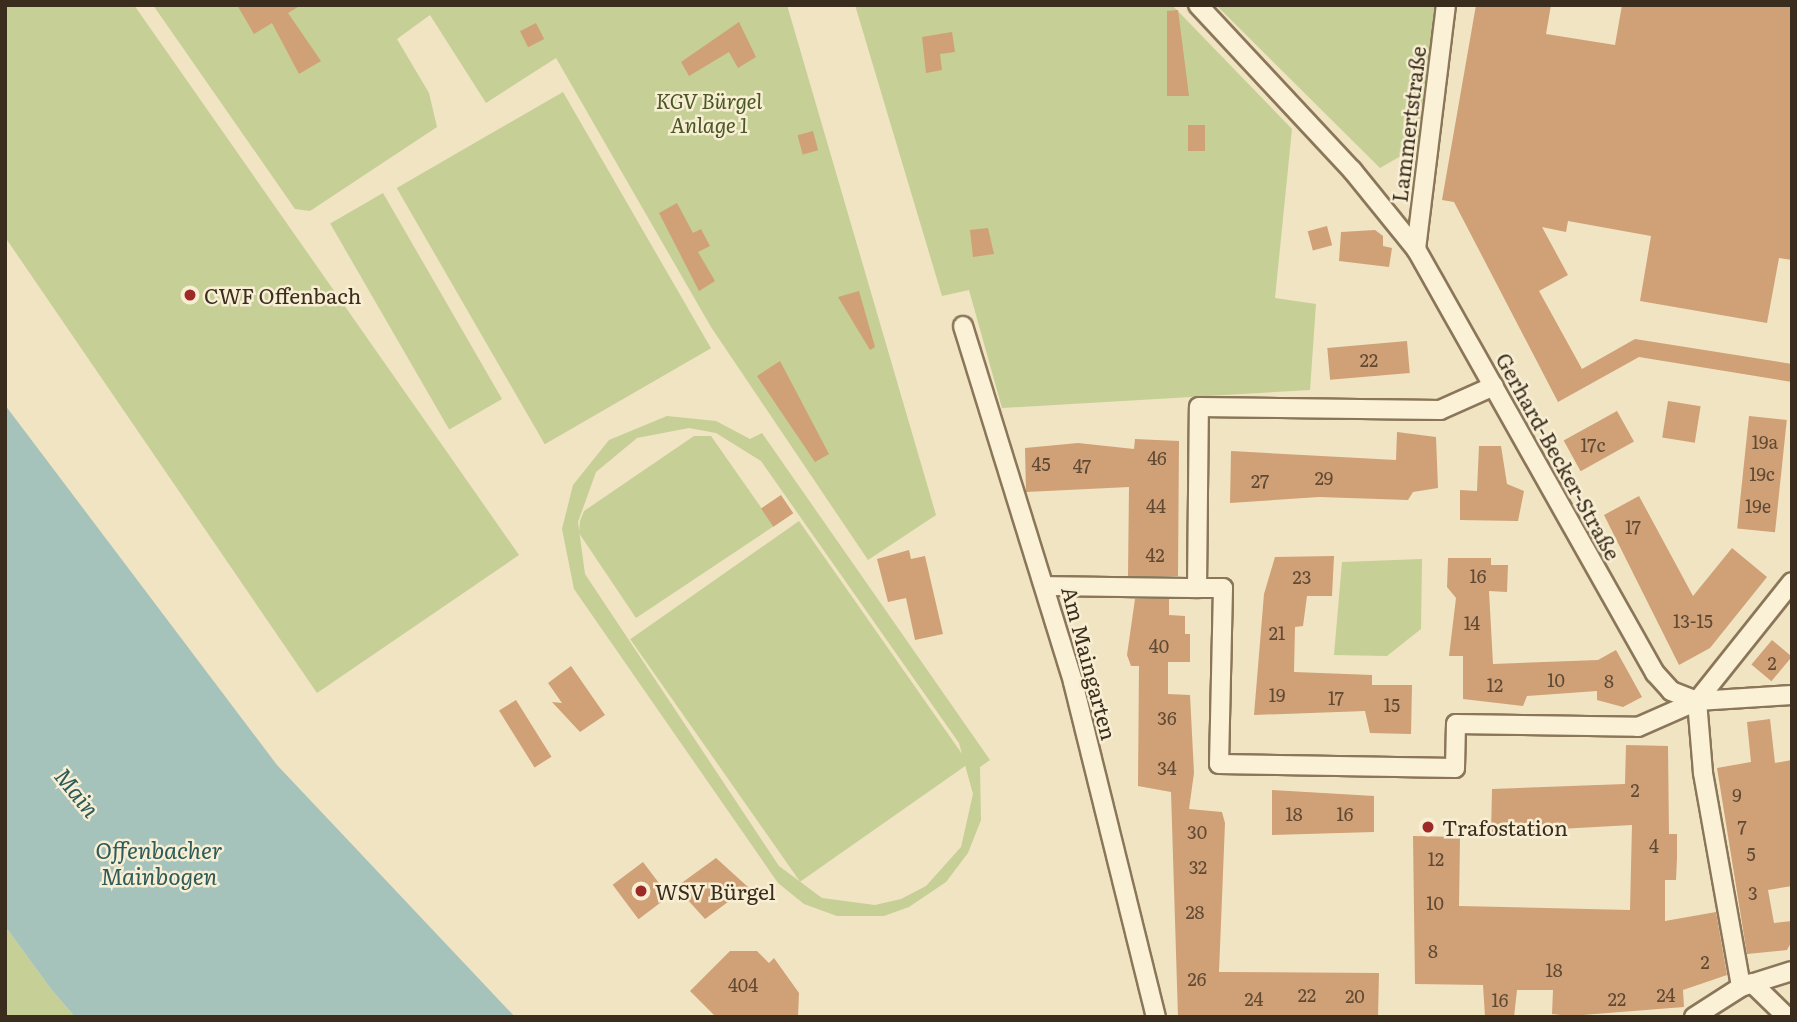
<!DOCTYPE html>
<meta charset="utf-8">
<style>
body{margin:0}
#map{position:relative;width:1797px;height:1022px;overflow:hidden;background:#f0e4c3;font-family:Literata,serif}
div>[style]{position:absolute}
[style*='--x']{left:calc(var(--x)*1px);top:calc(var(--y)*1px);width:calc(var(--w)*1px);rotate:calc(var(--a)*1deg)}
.green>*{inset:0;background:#c6cf96;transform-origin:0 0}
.water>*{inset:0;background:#a5c3bb}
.building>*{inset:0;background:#d0a077;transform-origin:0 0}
.roads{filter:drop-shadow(2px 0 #8b7659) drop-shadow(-2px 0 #8b7659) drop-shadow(0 2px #8b7659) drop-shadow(0 -2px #8b7659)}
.minor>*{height:18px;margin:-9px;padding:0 9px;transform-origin:9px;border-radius:9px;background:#faf1d7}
.dots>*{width:19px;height:19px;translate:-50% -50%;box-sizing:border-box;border:4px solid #f7eed3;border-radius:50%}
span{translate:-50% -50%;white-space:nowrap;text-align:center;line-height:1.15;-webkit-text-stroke:5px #f7eed3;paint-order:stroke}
.number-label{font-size:18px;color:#604a34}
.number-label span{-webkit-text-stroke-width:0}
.park-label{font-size:21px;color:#495823;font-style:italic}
.street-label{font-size:21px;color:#3b2d1e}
.poi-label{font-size:21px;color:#3b2d1e}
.left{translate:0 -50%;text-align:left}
.water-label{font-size:23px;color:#2c5b5a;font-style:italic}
.frame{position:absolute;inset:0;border:7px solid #3b2d1e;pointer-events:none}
</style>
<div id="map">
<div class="green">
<div style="clip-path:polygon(5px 5px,134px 5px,519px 555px,317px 693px,5px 237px)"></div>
<div style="clip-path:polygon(153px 5px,787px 5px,936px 515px,868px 560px,711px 327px,556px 58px,486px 103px,430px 15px,397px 39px,429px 93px,437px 127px,310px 211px,295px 209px)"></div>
<div style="clip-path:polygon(855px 5px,1172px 5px,1292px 129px,1275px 298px,1316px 304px,1310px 390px,1002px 408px,969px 290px,942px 296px)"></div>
<div style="clip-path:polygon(1216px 5px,1437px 5px,1418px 146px,1380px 168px)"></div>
<div style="left:563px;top:92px;width:296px;height:192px;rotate:60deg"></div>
<div style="left:383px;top:193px;width:238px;height:61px;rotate:60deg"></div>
<div style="clip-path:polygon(evenodd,667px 416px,716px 421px,750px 439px,762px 433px,990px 760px,980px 767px,981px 820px,968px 853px,946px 882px,909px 907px,884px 916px,837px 916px,804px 904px,778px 883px,574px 589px,562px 529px,573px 485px,609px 440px,667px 416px,689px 428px,716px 433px,761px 461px,959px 743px,973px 794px,961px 847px,926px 886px,901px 899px,875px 905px,822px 898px,779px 866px,585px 574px,578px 522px,596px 472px,637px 438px,689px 428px)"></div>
<div style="clip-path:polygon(694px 436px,711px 436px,774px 526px,636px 618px,579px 533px,580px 521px,584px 511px)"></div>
<div style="left:799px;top:521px;width:296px;height:206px;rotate:55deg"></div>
<div style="clip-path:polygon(1422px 559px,1421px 629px,1387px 656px,1334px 655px,1342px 562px)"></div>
<div style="clip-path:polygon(5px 926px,51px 989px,75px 1017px,5px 1016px)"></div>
</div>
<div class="water">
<div style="clip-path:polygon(5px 405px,277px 765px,515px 1017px,75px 1017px,51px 989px,5px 926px)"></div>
</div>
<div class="building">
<div style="clip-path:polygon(237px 5px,301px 5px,288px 13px,321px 61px,299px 74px,272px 23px,254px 34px)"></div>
<div style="clip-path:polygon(1476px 5px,1551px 5px,1546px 34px,1615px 45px,1622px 5px,1792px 5px,1792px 260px,1779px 258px,1767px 323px,1640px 301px,1651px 236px,1568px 221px,1566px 232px,1542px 227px,1568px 275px,1539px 291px,1582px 369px,1635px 339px,1792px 364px,1792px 382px,1639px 357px,1558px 402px,1454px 202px,1442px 200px)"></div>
<div style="clip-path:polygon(1178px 10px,1189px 96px,1167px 96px,1167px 11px)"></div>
<div style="clip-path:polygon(739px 22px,756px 57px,738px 68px,729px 52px,689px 76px,681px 62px)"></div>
<div style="left:536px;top:23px;width:18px;height:18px;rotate:63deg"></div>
<div style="clip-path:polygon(952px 32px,955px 52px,940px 54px,942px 70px,926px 73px,922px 37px)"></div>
<div style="left:1188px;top:125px;width:17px;height:26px"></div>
<div style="left:813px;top:131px;width:20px;height:16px;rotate:75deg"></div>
<div style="clip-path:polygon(677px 203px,693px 233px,701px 229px,710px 246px,698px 252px,715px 281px,699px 291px,659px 213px)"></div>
<div style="left:1327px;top:226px;width:20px;height:20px;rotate:75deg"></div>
<div style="clip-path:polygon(988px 228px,994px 254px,973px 257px,970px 230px)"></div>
<div style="clip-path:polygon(1375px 230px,1383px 236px,1383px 246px,1392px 248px,1389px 267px,1339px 261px,1341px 232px)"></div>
<div style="clip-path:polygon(859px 291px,875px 347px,870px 350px,838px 297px)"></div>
<div style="left:1407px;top:341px;width:32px;height:80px;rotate:85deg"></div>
<div style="clip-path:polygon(780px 361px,829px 454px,815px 462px,757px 376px)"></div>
<div style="left:1668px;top:401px;width:33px;height:37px;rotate:9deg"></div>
<div style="left:1617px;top:411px;width:35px;height:61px;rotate:61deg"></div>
<div style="left:1749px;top:416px;width:38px;height:113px;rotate:6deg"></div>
<div style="clip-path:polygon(1397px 432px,1436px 437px,1438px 488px,1413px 492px,1408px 500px,1319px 497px,1230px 503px,1231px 451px,1396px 460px)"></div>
<div style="clip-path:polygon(1135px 439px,1179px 441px,1178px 576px,1128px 576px,1129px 487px,1026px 492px,1025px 448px,1078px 443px,1134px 449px)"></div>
<div style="clip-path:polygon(1479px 446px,1501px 446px,1507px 484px,1524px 491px,1518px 521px,1460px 520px,1460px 490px,1477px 491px)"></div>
<div style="left:781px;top:495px;width:22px;height:24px;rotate:56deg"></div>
<div style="clip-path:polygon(1639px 496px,1693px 596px,1732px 548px,1767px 577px,1710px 648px,1679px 665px,1604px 515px)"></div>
<div style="clip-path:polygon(909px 550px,911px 559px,925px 556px,943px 634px,915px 640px,906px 598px,888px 602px,877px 559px)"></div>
<div style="clip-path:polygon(1334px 556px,1332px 596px,1307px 596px,1303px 626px,1295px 627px,1294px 672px,1372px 675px,1372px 685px,1412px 685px,1411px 734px,1370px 733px,1365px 711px,1254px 715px,1264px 594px,1275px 557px)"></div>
<div style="clip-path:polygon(1448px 558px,1491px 558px,1491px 565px,1508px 565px,1507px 592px,1489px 591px,1493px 664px,1598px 660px,1616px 650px,1642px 697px,1623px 707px,1597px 700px,1597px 691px,1527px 696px,1523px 706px,1463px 699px,1463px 656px,1449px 656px,1456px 598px,1447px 587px)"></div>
<div style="clip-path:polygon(1135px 599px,1169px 599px,1169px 615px,1185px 616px,1185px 634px,1190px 634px,1190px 662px,1168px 662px,1168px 694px,1190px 695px,1194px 773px,1189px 809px,1222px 812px,1225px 823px,1219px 972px,1379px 973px,1378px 1017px,1178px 1017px,1171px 792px,1138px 786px,1139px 666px,1131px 666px,1127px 655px)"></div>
<div style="left:1772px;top:640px;width:26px;height:32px;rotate:40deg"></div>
<div style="clip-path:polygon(571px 666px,605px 715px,580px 732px,552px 702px,562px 703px,548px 683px)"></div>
<div style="left:516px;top:700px;width:67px;height:20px;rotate:58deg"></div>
<div style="clip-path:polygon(1770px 719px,1775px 763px,1792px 760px,1792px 886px,1768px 890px,1774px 923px,1792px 921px,1792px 941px,1787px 950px,1747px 954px,1717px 768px,1751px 762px,1747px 722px)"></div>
<div style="clip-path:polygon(1626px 745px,1668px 746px,1669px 834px,1677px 834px,1677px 858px,1676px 880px,1665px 880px,1665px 921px,1716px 912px,1727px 975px,1683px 990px,1684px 1007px,1570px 1016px,1552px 1014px,1553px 990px,1517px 990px,1514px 1017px,1485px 1017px,1483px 985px,1415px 984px,1413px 836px,1460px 837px,1459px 906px,1630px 910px,1632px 825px,1541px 830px,1540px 838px,1491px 836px,1492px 789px,1625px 784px)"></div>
<div style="clip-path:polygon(1272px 790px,1374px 796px,1374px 832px,1272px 835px)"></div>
<div style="clip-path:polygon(716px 858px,748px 887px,705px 919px,676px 887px)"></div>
<div style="left:643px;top:862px;width:43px;height:38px;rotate:53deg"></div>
<div style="clip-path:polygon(730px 951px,757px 951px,769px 963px,774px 958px,799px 993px,798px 1017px,716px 1017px,690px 991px)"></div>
</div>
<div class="roads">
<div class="minor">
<div style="--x:1198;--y:5;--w:226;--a:47"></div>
<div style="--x:1352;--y:170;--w:102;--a:51"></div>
<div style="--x:1416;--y:249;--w:487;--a:60.6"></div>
<div style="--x:1655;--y:673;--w:24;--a:48"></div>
<div style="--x:1671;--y:691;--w:28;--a:21"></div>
<div style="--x:1697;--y:701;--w:72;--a:85.2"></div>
<div style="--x:1703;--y:773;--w:217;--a:79.9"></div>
<div style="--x:1416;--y:249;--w:246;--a:-83"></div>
<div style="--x:963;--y:326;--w:373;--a:72.8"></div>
<div style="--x:1073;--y:682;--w:345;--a:76.1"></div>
<div style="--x:1045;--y:586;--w:152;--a:0.8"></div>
<div style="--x:1197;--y:588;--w:181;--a:-89.4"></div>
<div style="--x:1199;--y:407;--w:241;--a:0.7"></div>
<div style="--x:1440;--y:410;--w:59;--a:-24"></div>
<div style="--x:1197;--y:588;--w:26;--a:0"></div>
<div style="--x:1223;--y:588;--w:176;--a:91.3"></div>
<div style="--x:1219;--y:764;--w:236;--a:1"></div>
<div style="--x:1455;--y:768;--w:44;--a:-88.7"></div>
<div style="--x:1456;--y:724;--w:182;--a:0.9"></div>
<div style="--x:1638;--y:727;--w:64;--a:-23.8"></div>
<div style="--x:1697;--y:701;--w:152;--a:-51.4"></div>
<div style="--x:1697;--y:701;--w:95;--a:-3.6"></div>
<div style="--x:1752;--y:983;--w:49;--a:44.2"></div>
<div style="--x:1694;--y:1017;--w:56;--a:-32.6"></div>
<div style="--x:1741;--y:987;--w:53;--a:-17.4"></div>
</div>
</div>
<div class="dots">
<div style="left:190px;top:295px;background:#9d2a26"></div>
<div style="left:1428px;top:827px;background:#9d2a26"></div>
<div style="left:641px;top:891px;background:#9d2a26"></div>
</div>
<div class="number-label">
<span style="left:1369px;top:360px">22</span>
<span style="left:1765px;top:442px">19a</span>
<span style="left:1593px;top:445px">17c</span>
<span style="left:1157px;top:458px">46</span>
<span style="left:1041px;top:464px">45</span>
<span style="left:1082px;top:466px">47</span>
<span style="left:1762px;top:474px">19c</span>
<span style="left:1324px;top:478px">29</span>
<span style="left:1260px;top:481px">27</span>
<span style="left:1156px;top:506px">44</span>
<span style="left:1758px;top:506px">19e</span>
<span style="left:1633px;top:527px">17</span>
<span style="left:1155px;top:555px">42</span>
<span style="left:1478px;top:576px">16</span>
<span style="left:1302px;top:577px">23</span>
<span style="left:1693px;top:621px">13-15</span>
<span style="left:1472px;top:623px">14</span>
<span style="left:1277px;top:633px">21</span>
<span style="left:1159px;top:646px">40</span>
<span style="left:1772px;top:663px">2</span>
<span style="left:1556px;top:680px">10</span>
<span style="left:1609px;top:681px">8</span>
<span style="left:1495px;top:685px">12</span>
<span style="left:1277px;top:695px">19</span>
<span style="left:1336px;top:698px">17</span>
<span style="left:1392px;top:705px">15</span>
<span style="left:1167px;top:718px">36</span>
<span style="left:1167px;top:768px">34</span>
<span style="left:1635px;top:790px">2</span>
<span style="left:1737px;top:795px">9</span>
<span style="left:1294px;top:814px">18</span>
<span style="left:1345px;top:814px">16</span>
<span style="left:1742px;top:827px">7</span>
<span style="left:1197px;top:832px">30</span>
<span style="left:1654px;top:846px">4</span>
<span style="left:1751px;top:854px">5</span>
<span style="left:1436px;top:859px">12</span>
<span style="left:1198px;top:867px">32</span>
<span style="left:1753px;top:893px">3</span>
<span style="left:1435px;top:903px">10</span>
<span style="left:1195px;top:912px">28</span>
<span style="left:1433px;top:951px">8</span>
<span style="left:1705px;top:962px">2</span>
<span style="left:1554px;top:970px">18</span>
<span style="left:1197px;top:979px">26</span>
<span style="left:743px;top:985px">404</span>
<span style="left:1307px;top:995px">22</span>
<span style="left:1666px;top:995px">24</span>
<span style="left:1355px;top:996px">20</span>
<span style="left:1254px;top:999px">24</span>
<span style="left:1617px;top:999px">22</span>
<span style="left:1500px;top:1000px">16</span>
</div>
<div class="park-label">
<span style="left:709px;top:112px">KGV Bürgel<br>Anlage 1</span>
</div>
<div class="street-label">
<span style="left:1408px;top:124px;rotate:-83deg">Lammertstraße</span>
<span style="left:1559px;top:456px;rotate:61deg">Gerhard-Becker-Straße</span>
<span style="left:1090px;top:663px;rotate:75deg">Am Maingarten</span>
</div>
<div class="poi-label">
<span class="left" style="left:204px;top:295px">CWF Offenbach</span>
<span class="left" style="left:1442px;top:827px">Trafostation</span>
<span class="left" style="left:655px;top:891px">WSV Bürgel</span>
</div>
<div class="water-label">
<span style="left:78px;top:792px;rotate:51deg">Main</span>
<span style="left:159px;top:862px">Offenbacher<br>Mainbogen</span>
</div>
<div class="frame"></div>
</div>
